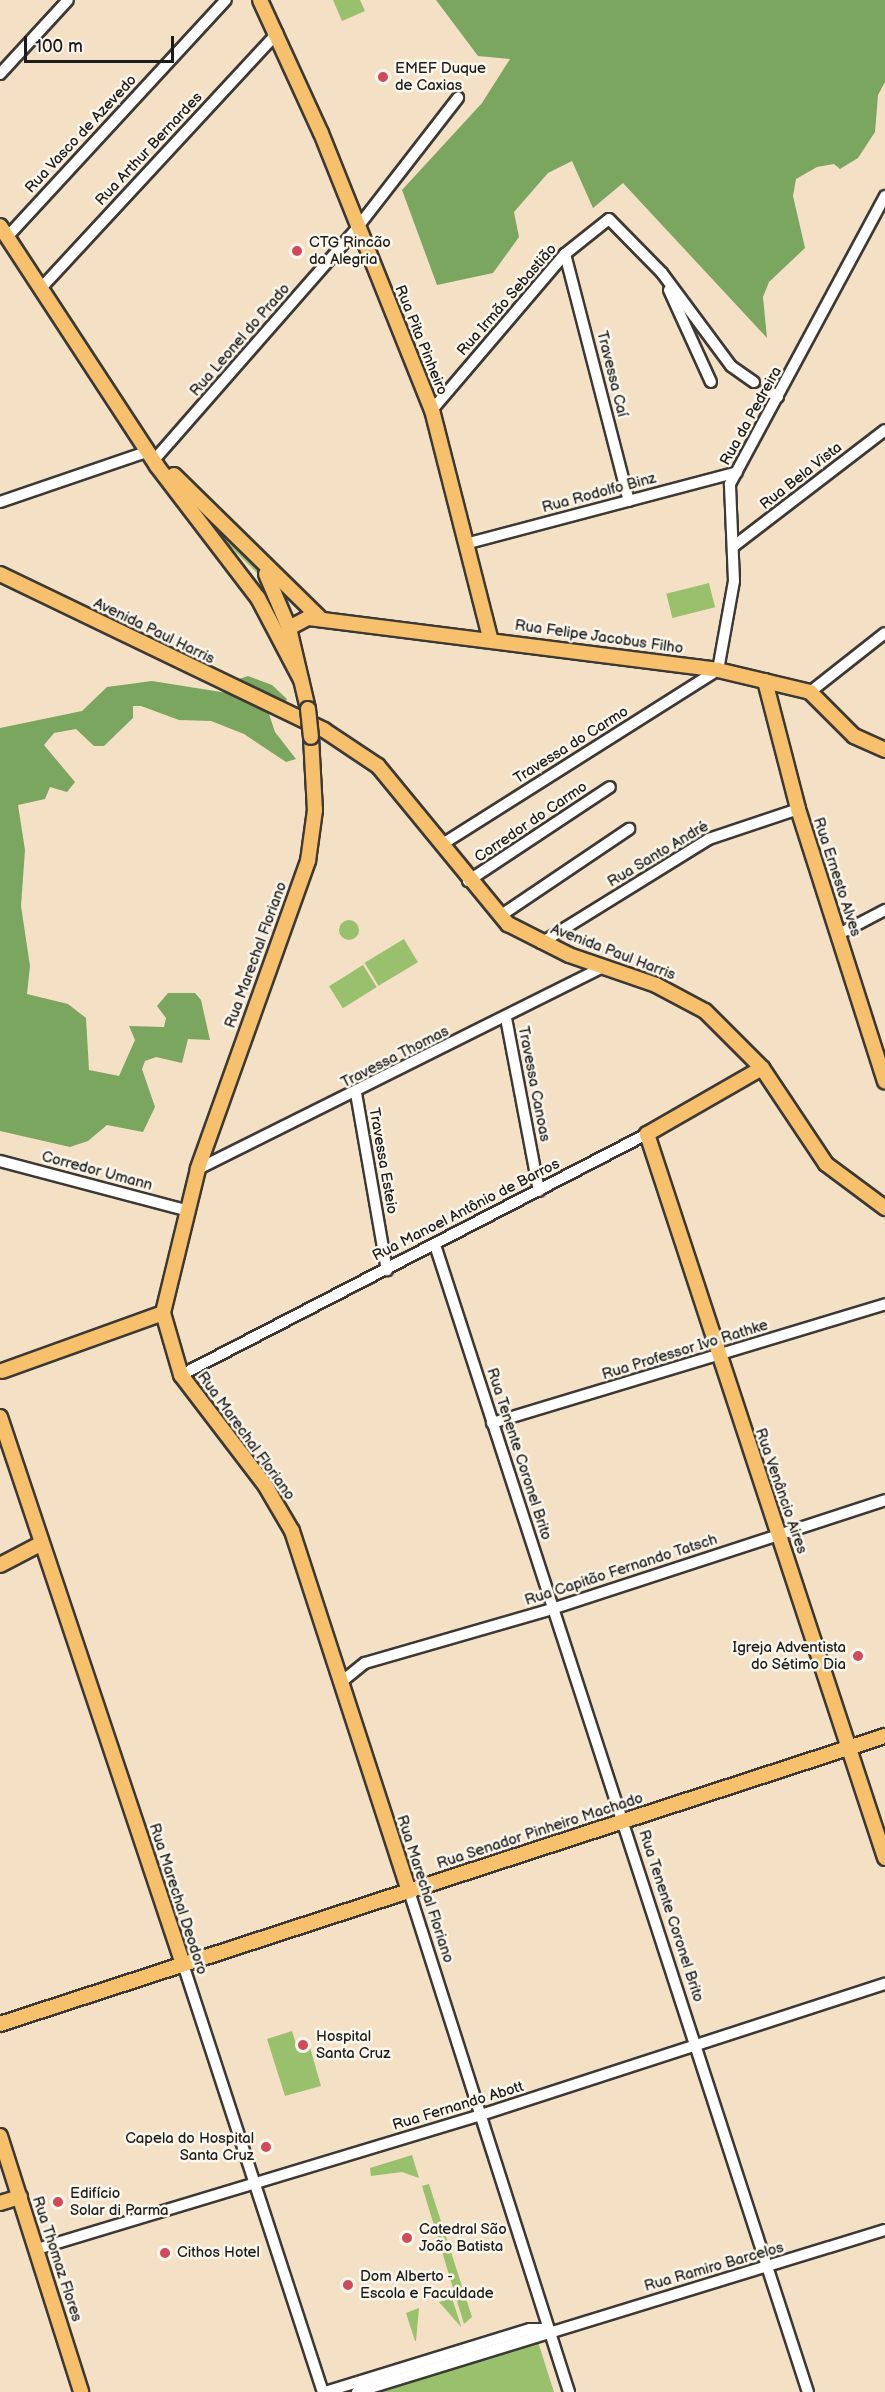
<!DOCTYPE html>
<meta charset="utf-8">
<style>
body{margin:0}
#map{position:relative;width:885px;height:2392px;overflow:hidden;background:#f4e0c5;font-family:"Balsamiq Sans",sans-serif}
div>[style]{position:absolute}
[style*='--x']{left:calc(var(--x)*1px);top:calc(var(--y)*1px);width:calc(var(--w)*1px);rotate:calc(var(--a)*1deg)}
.green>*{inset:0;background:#99c06c;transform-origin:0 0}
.round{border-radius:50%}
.forest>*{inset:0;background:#7aa660}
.roads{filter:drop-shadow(2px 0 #3c3935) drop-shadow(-2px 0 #3c3935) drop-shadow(0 2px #3c3935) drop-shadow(0 -2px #3c3935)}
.minor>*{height:10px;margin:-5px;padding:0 5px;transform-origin:5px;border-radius:5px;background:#fff}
.major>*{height:14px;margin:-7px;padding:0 7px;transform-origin:7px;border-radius:7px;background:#f7c06c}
.bridges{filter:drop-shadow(2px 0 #3c3935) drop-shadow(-2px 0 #3c3935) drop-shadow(0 2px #3c3935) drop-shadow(0 -2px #3c3935)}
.major-bridge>*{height:14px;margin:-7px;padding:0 7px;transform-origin:7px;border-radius:7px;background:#f7c06c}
.dots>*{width:16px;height:16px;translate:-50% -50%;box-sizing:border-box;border:3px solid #fbf7ec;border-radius:50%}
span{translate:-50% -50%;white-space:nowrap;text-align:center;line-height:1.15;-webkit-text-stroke:5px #fbf7ec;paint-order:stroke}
.poi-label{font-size:15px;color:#1c1c1c}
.left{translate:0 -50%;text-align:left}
.right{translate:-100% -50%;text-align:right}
.street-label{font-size:15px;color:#1c1c1c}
.scale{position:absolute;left:24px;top:36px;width:150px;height:27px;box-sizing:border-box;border:3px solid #1c1c1c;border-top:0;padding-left:8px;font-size:18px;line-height:21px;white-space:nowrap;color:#1c1c1c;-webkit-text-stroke:4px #fbf7ec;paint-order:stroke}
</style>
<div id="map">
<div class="green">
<div style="clip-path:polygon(333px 0,360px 0,365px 11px,342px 21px)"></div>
<div style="clip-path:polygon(221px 527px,254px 563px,267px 583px,217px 533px)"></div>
<div style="left:709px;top:583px;width:25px;height:44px;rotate:76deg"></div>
<div class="round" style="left:339px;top:920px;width:20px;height:20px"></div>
<div style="left:404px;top:939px;width:27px;height:46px;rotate:59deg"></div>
<div style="left:363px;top:965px;width:26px;height:40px;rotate:58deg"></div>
<div style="clip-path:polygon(292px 2031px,297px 2047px,309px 2044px,321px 2086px,285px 2096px,267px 2039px)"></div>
<div style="clip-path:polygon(412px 2155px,419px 2178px,402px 2172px,371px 2176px,370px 2168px)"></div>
<div style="clip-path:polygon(429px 2184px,472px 2317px,464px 2324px,422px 2186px)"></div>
<div style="clip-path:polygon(452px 2298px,461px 2326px,461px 2327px,439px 2302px)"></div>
<div style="clip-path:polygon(419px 2308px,416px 2341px,415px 2341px,406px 2313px)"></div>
<div style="clip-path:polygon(538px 2342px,554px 2392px,380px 2392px)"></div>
</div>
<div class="forest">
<div style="clip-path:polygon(436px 0,885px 0,885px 82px,878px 95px,875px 132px,858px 158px,840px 169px,834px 164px,817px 167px,796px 179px,793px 196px,805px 248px,769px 282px,763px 297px,767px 338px,623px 183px,593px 208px,572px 161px,548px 173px,514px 212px,519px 237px,493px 273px,437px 285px,402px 190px,482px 103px,510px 59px,478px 56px)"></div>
<div style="clip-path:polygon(248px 676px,272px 685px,287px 699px,283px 707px,267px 708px,275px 732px,296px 759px,286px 762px,244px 734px,211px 721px,179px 720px,141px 706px,133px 706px,133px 718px,104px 746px,94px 746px,76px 729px,54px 733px,44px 745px,75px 782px,67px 792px,50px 787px,45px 799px,18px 805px,25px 850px,21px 906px,30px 966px,27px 994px,68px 1004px,86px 1018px,89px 1070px,119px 1076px,135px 1040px,129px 1026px,164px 1027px,166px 1018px,157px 1006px,168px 993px,195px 993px,201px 1000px,210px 1040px,188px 1039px,182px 1063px,156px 1057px,145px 1061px,142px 1069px,155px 1107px,143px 1132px,107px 1125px,88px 1141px,70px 1147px,0 1131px,0 728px,82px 711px,107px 687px,152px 681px,240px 695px,239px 679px)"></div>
</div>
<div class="roads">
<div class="minor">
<div style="--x:0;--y:74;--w:100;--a:-47.4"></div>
<div style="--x:8;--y:236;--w:321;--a:-47.3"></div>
<div style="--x:565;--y:254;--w:255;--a:75.5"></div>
<div style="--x:43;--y:286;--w:345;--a:-47.2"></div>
<div style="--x:669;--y:290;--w:101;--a:65.5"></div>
<div style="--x:767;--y:390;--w:13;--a:32"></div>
<div style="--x:432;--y:410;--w:205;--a:-49.6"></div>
<div style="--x:565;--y:254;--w:56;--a:-38.5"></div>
<div style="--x:609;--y:219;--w:76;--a:45.5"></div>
<div style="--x:662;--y:273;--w:116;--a:53.4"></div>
<div style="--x:731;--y:366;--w:28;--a:35"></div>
<div style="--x:155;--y:459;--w:307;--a:-48.8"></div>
<div style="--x:357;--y:228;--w:165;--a:-52.2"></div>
<div style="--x:0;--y:502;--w:157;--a:-18.9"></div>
<div style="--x:469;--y:543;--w:277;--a:-14.8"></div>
<div style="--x:734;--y:546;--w:190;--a:-37.5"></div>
<div style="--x:810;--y:692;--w:95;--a:-38.2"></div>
<div style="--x:441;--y:845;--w:328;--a:-32.3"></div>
<div style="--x:718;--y:670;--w:90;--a:-79.8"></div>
<div style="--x:734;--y:581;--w:97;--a:-92.4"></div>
<div style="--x:730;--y:484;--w:327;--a:-61.7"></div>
<div style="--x:468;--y:881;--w:170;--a:-33.5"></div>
<div style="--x:500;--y:916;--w:156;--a:-34"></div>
<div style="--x:839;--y:934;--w:52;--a:-27.6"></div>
<div style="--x:541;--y:943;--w:198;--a:-31.8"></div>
<div style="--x:709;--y:839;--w:94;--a:-18.6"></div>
<div style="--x:506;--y:1018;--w:176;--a:79.2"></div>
<div style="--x:356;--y:1093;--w:180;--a:80.1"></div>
<div style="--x:0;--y:1161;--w:192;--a:14.8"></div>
<div style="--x:198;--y:1169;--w:453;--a:-26.5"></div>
<div style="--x:435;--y:1245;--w:1206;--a:71.99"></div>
<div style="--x:181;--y:1375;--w:525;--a:-27.35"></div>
<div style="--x:492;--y:1423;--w:411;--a:-16.8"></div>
<div style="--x:340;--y:1683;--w:32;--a:-39"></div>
<div style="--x:365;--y:1663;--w:198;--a:-16.1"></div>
<div style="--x:555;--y:1608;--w:347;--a:-18.1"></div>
<div style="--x:409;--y:1891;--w:526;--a:72.29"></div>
<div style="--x:183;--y:1964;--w:450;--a:71.9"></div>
<div style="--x:37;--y:2249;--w:464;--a:-16.8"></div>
<div style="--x:481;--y:2115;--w:425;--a:-18"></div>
<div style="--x:325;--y:2392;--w:214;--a:-17.1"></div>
<div style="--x:530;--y:2329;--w:16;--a:0"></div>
<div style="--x:357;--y:2392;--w:552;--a:-17.06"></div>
</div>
<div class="major">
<div style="--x:260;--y:0;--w:146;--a:65.4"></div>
<div style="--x:321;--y:133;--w:298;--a:68.2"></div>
<div style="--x:432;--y:410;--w:234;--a:75.7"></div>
<div style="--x:0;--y:226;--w:287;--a:56.8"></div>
<div style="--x:157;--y:466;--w:166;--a:52.6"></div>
<div style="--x:258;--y:598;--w:93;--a:62.3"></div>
<div style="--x:174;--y:475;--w:206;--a:44.4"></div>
<div style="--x:0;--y:574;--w:360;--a:25.7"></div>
<div style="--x:324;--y:730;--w:65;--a:33.7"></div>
<div style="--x:378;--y:766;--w:205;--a:50.6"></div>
<div style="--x:508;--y:924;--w:68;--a:26.9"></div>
<div style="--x:569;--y:955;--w:92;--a:19"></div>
<div style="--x:656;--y:985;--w:55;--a:28"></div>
<div style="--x:705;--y:1011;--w:81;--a:45"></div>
<div style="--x:762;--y:1068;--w:115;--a:56.3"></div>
<div style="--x:826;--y:1164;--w:74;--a:36.7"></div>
<div style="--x:266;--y:574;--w:59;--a:66.9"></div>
<div style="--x:289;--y:628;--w:83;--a:76.8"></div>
<div style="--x:289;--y:628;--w:21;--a:-28"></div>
<div style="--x:308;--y:618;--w:413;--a:7.2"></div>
<div style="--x:718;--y:670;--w:95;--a:13.4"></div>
<div style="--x:810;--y:692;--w:62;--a:45"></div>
<div style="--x:854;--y:736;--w:34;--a:24"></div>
<div style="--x:765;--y:681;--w:132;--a:75.5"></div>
<div style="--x:798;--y:809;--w:286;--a:72.3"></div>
<div style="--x:311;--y:737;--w:73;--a:86.9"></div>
<div style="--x:315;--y:810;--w:51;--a:97.8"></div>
<div style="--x:308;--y:861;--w:327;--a:109.7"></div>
<div style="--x:198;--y:1169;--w:148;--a:103.7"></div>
<div style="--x:163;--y:1313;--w:65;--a:73.8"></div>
<div style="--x:181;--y:1375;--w:138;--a:52.6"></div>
<div style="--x:265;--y:1485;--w:53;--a:59.6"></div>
<div style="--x:292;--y:1531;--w:379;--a:72"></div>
<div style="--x:762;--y:1068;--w:133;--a:150.1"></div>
<div style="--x:647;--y:1134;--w:762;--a:71.8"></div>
<div style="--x:2;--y:1371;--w:171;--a:-19.8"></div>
<div style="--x:0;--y:1417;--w:577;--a:71.5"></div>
<div style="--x:0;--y:1565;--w:47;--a:-27.6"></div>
<div style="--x:0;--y:2024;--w:931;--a:-18.03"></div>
<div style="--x:0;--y:2136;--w:269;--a:72.4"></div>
<div style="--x:0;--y:2203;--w:21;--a:-17"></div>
</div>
</div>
<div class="bridges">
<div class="major-bridge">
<div style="--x:308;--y:709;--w:28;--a:84"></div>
</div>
</div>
<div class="dots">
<div style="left:383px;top:77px;background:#d1495b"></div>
<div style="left:297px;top:251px;background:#d1495b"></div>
<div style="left:858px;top:1656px;background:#d1495b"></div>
<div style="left:303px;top:2045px;background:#d1495b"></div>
<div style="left:266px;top:2147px;background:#d1495b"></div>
<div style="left:58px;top:2202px;background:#d1495b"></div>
<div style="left:407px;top:2238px;background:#d1495b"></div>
<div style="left:165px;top:2253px;background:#d1495b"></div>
<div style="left:348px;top:2285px;background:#d1495b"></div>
</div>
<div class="poi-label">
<span class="left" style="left:395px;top:77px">EMEF Duque<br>de Caxias</span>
<span class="left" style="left:309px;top:251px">CTG Rincão<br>da Alegria</span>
<span class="right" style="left:846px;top:1656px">Igreja Adventista<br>do Sétimo Dia</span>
<span class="left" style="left:316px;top:2045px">Hospital<br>Santa Cruz</span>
<span class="right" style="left:254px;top:2147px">Capela do Hospital<br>Santa Cruz</span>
<span class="left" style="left:70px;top:2202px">Edifício<br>Solar di Parma</span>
<span class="left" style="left:419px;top:2238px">Catedral São<br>João Batista</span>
<span class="left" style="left:177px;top:2253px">Cithos Hotel</span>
<span class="left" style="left:360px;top:2285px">Dom Alberto -<br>Escola e Faculdade</span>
</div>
<div class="street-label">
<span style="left:81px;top:134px;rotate:-47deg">Rua Vasco de Azevedo</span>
<span style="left:149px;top:149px;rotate:-47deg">Rua Arthur Bernardes</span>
<span style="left:507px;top:300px;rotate:-49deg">Rua Irmão Sebastião</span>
<span style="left:240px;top:340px;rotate:-49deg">Rua Leonel do Prado</span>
<span style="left:421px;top:340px;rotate:68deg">Rua Pita Pinheiro</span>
<span style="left:612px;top:374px;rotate:76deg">Travessa Caí</span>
<span style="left:751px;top:416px;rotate:-61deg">Rua da Pedreira</span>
<span style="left:801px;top:476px;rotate:-38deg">Rua Bela Vista</span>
<span style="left:599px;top:493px;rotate:-15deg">Rua Rodolfo Binz</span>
<span style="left:154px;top:631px;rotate:26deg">Avenida Paul Harris</span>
<span style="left:599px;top:637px;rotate:8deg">Rua Felipe Jacobus Filho</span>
<span style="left:571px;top:745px;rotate:-32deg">Travessa do Carmo</span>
<span style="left:531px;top:822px;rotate:-34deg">Corredor do Carmo</span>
<span style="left:658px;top:854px;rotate:-31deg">Rua Santo André</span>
<span style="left:837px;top:877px;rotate:72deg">Rua Ernesto Alves</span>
<span style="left:613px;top:952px;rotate:21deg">Avenida Paul Harris</span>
<span style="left:256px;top:955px;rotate:-70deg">Rua Marechal Floriano</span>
<span style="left:395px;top:1057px;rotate:-27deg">Travessa Thomas</span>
<span style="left:534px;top:1084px;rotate:79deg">Travessa Canoas</span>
<span style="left:383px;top:1161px;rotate:80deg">Travessa Esteio</span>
<span style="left:97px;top:1171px;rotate:15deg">Corredor Umann</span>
<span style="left:466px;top:1210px;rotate:-27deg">Rua Manoel Antônio de Barros</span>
<span style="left:685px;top:1350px;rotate:-17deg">Rua Professor Ivo Rathke</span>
<span style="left:246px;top:1436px;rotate:54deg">Rua Marechal Floriano</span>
<span style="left:519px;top:1454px;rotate:72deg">Rua Tenente Coronel Brito</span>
<span style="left:781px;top:1491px;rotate:71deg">Rua Venâncio Aires</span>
<span style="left:621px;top:1570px;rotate:-18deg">Rua Capitão Fernando Tatsch</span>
<span style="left:540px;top:1831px;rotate:-18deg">Rua Senador Pinheiro Machado</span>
<span style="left:425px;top:1889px;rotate:72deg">Rua Marechal Floriano</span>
<span style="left:178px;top:1899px;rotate:72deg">Rua Marechal Deodoro</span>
<span style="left:671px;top:1916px;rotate:72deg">Rua Tenente Coronel Brito</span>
<span style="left:458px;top:2106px;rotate:-17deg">Rua Fernando Abott</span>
<span style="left:57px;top:2259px;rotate:72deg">Rua Thomaz Flores</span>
<span style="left:714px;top:2267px;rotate:-16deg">Rua Ramiro Barcelos</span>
</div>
<div class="scale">100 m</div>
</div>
